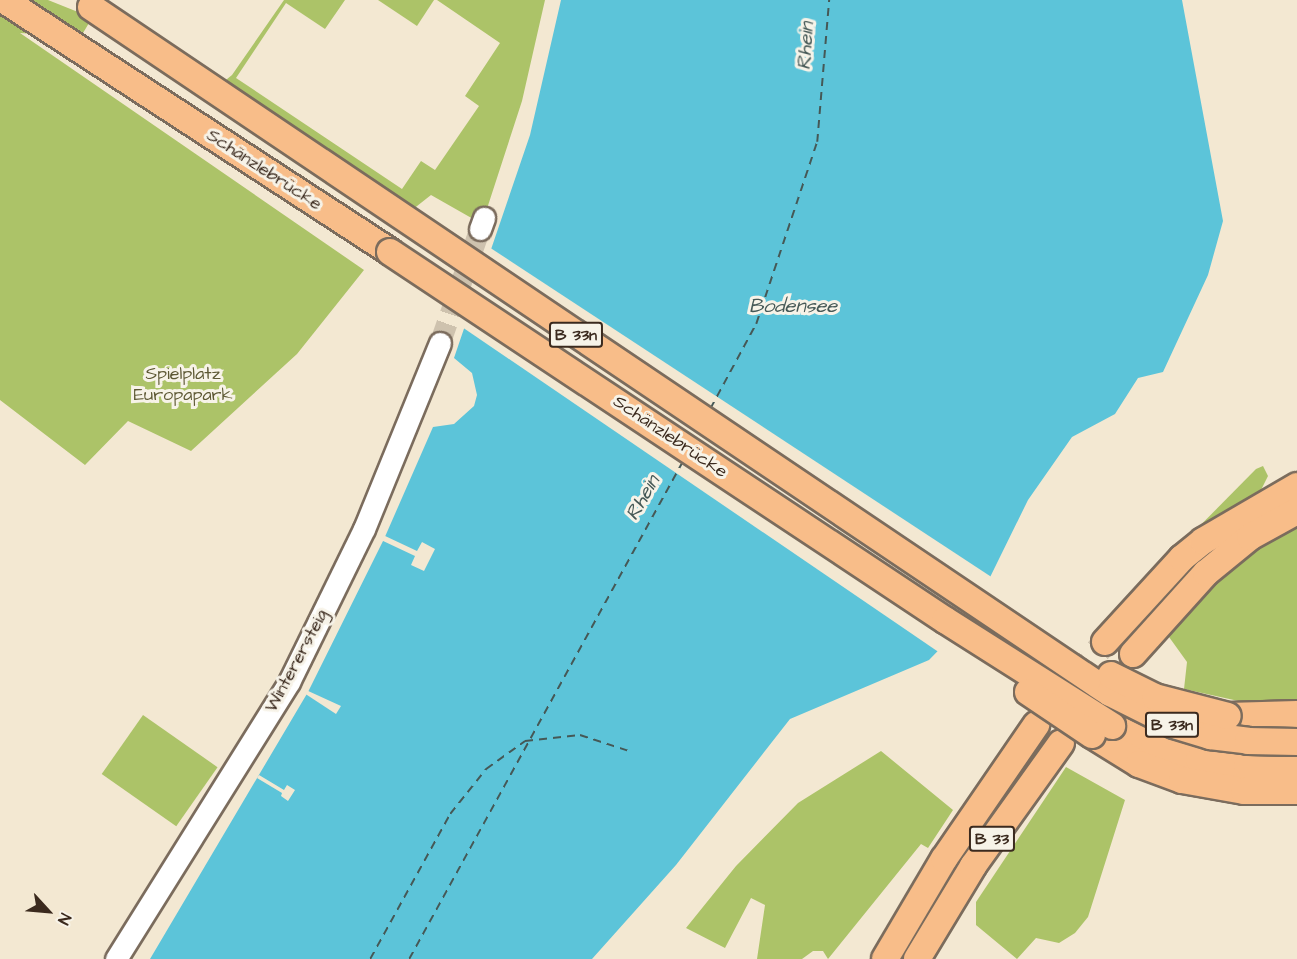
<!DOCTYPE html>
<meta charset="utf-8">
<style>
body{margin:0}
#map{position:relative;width:1297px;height:959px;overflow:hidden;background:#f3e8d2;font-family:"Architects Daughter",sans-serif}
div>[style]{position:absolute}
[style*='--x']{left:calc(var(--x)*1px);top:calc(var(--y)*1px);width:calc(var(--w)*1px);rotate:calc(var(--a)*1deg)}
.green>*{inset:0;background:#acc368;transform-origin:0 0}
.water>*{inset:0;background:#5cc4d9}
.pier>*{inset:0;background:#f3e8d2}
.ferry>*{height:1.5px;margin-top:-0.75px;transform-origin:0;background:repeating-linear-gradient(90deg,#455856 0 8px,transparent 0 14px)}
.minor-tunnel>*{height:21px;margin-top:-10.5px;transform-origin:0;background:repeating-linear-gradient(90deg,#cec2ae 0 21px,transparent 0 31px)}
.major-tunnel>*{height:26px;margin-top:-13px;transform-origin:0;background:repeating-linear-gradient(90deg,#cec2ae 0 26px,transparent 0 39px)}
.roads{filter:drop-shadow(2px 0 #7b6c5d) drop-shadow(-2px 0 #7b6c5d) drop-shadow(0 2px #7b6c5d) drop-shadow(0 -2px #7b6c5d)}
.minor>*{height:21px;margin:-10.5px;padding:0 10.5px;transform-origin:10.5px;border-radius:10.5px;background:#fff}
.major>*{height:26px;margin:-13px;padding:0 13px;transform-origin:13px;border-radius:13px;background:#f8bd89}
.bridges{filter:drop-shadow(2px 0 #7b6c5d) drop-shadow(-2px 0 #7b6c5d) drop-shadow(0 2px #7b6c5d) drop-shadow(0 -2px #7b6c5d)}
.major-bridge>*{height:26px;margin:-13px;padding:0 13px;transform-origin:13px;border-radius:13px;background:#f8bd89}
span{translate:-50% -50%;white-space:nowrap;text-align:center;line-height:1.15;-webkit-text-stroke:6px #f7f3e8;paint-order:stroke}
.shield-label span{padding:2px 4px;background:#f7f3e8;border:2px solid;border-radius:4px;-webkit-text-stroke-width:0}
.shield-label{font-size:16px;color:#3b2a1e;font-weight:700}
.street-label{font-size:18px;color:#3b2a1e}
.park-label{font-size:18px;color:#5d5834}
.water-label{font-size:20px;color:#455856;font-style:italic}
.north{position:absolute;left:18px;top:881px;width:60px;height:60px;-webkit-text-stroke:4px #f7f3e8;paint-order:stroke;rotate:116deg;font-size:16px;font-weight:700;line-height:24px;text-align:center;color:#3b2a1e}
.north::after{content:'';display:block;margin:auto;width:21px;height:27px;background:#3b2a1e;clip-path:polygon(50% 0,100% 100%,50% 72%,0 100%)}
</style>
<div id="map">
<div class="green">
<div style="clip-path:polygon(23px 0,48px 0,78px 12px,89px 23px,83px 33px,77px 29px,74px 33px)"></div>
<div style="clip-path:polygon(284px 0,345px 0,325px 29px,286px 3px,236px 78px,402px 189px,421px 161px,435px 170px,479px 106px,465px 96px,500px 43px,437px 0,545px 0,522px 101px,482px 224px,431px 195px,412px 210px,221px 84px,232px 75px)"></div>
<div style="clip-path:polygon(378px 0,434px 0,417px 26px)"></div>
<div style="clip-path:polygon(0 7px,35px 34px,20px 33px,364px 270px,297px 354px,191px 451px,128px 421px,85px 465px,0 400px)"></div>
<div style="clip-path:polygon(1263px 466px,1268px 476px,1258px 496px,1173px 553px,1256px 469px)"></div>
<div style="clip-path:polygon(1297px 520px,1297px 703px,1243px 702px,1184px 689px,1187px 662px,1164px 630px,1219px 572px)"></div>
<div style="left:143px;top:715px;width:91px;height:72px;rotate:35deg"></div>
<div style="clip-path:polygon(881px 751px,953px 810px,928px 848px,921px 844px,828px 959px,823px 951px,813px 951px,802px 959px,757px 959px,765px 905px,751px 898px,725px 948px,686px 928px,736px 866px,798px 803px)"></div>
<div style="clip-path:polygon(1066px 767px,1125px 800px,1088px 917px,1075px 933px,1059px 943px,1036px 938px,1017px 959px,976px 925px,976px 902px)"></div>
</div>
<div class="water">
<div style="clip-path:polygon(561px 0,1182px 0,1223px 221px,1208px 275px,1163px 372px,1138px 378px,1115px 414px,1072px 437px,1028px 500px,970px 618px,929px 660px,790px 719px,676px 865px,592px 959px,150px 959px,308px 692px,384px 539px,433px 427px,454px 424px,474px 406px,477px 395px,472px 373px,454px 358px,530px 135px)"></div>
</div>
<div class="pier">
<div style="clip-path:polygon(489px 247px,993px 578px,972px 619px,940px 653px,462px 327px)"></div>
<div style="clip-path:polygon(383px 535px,417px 551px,422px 542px,435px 549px,424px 571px,411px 565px,415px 556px,381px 540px)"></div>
<div style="clip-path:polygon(306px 690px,341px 706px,336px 714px,304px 693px)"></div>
<div style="clip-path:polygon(259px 775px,284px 790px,287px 785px,295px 790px,288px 801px,281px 796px,282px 793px,257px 778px)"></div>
</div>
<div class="ferry">
<div style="--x:710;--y:409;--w:97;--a:-61.6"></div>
<div style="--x:756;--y:324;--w:192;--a:-71.5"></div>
<div style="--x:817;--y:142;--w:143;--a:-85.2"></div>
<div style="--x:370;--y:959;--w:166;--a:-61.1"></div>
<div style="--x:450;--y:814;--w:58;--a:-51.3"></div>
<div style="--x:486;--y:769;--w:48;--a:-35.7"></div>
<div style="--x:525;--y:741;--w:55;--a:-6.2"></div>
<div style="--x:580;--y:735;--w:52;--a:18.1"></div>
<div style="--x:409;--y:959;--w:568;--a:-61.18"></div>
</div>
<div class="minor-tunnel">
<div style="--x:440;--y:343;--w:121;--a:-70.7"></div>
</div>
<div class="major-tunnel">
<div style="--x:1048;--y:711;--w:89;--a:-50.4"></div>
</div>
<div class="roads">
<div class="minor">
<div style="--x:480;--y:229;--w:12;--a:-70"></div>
<div style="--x:116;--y:959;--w:327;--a:-58"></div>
<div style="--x:289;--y:682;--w:170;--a:-63.9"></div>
<div style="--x:364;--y:529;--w:201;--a:-67.8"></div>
</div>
<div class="major">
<div style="--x:4;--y:0;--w:461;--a:33.1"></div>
<div style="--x:1105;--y:642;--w:114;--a:-47.5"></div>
<div style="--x:1182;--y:558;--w:27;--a:-39"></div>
<div style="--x:1203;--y:541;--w:109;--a:-30.3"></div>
<div style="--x:1133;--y:654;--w:109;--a:-48"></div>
<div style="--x:1206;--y:573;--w:57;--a:-39.3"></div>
<div style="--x:1250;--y:537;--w:54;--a:-29"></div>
<div style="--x:1228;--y:716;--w:69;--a:-1.7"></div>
<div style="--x:1112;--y:726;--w:47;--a:25.5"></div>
<div style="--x:1154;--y:746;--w:47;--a:17.3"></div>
<div style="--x:1199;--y:760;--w:49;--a:8.3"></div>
<div style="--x:1247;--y:767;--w:50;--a:-1.1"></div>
<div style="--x:1092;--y:735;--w:55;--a:31.7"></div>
<div style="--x:1139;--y:764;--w:46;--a:20.4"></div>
<div style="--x:1182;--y:780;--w:63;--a:10.1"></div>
<div style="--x:1244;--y:791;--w:53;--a:0"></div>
<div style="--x:885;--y:959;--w:116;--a:-59.5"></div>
<div style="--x:944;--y:859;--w:163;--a:-55.5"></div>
<div style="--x:917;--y:959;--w:109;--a:-58.9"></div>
<div style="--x:973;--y:866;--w:151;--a:-54.4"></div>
</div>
</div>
<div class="bridges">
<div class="major-bridge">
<div style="--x:91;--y:7;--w:1228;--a:33.95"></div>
<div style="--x:1110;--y:693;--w:72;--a:26.6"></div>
<div style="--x:1174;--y:725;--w:38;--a:17"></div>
<div style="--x:1210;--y:736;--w:38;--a:7"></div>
<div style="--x:1248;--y:741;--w:49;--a:1.2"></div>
<div style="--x:390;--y:252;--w:666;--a:33.55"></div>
<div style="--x:945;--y:620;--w:198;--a:32.4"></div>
<div style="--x:1111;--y:675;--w:49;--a:26.6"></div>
<div style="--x:1155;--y:697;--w:75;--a:14.6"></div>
<div style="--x:1028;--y:692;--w:77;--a:33.9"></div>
</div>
</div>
<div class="shield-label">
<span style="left:576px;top:335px">B 33n</span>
<span style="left:1172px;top:725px">B 33n</span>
<span style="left:992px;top:839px">B 33</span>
</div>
<div class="street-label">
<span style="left:264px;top:170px;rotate:33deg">Schänzlebrücke</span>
<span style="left:670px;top:437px;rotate:34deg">Schänzlebrücke</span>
<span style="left:297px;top:661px;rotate:-62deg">Winterersteig</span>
</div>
<div class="park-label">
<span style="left:183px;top:385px">Spielplatz<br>Europapark</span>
</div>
<div class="water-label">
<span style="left:806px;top:46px;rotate:-86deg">Rhein</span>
<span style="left:793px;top:306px">Bodensee</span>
<span style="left:643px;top:498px;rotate:-60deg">Rhein</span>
</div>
<div class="north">N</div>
</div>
